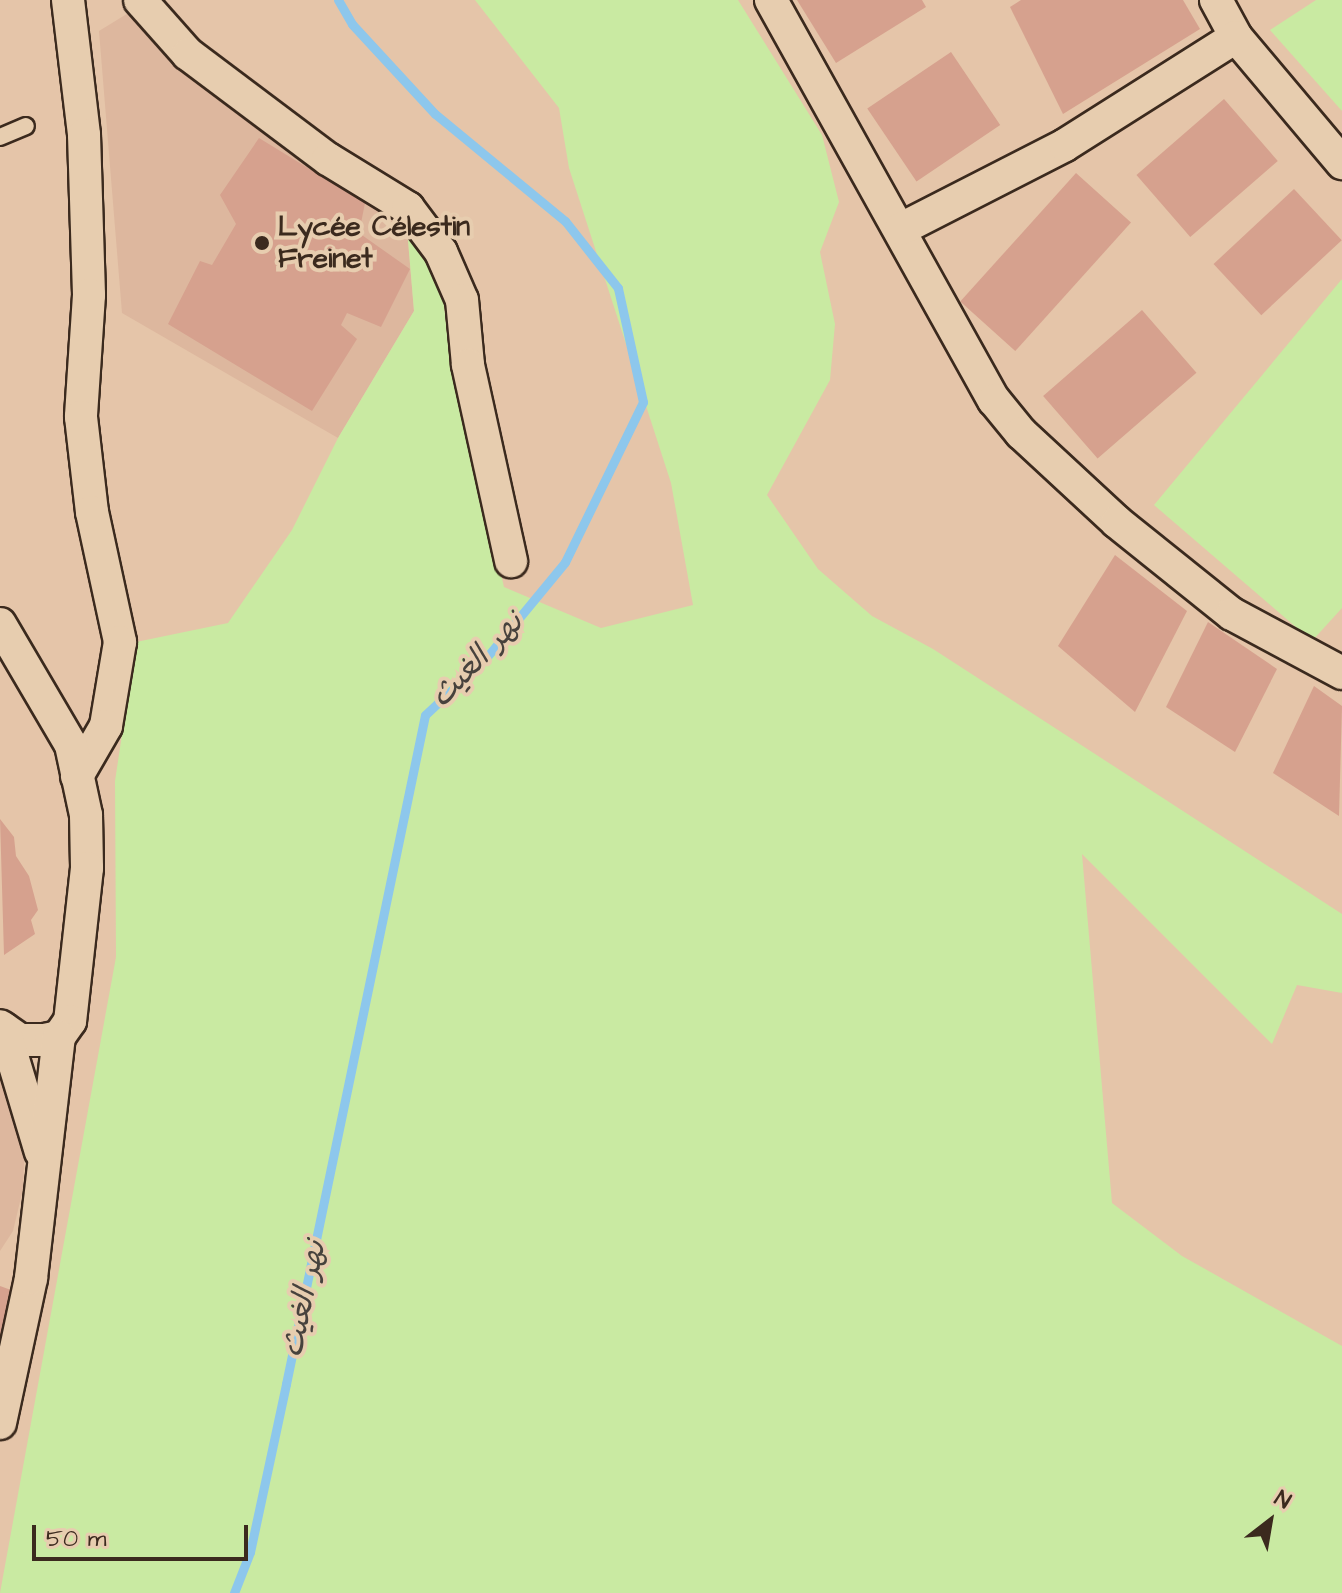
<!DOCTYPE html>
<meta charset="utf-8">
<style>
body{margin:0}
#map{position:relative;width:1342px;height:1593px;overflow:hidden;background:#e5c5a9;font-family:"Architects Daughter","Playpen Sans Arabic",sans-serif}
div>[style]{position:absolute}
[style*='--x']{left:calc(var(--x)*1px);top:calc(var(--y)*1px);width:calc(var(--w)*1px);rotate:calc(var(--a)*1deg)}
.built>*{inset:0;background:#ddb79e}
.green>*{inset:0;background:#c9eaa2}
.stream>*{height:9px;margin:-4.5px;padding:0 4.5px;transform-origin:4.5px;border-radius:4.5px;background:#8dc7ec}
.building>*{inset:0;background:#d6a18e;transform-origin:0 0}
.roads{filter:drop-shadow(2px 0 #3b2a1e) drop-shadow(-2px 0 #3b2a1e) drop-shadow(0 2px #3b2a1e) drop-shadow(0 -2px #3b2a1e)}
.service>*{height:16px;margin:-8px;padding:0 8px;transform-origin:8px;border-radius:8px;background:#e7cdaf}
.minor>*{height:32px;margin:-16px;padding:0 16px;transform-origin:16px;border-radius:16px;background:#e7cdaf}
.dots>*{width:22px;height:22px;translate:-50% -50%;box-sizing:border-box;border:4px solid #e7cdaf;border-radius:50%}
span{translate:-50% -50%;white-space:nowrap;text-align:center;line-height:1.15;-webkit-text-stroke:8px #e7cdaf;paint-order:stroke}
.poi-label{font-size:28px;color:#3b2a1e;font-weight:700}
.left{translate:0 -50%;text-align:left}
.water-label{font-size:30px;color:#47423d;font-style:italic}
.north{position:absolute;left:1230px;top:1481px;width:80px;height:80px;-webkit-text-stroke:6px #e7cdaf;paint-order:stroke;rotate:31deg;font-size:22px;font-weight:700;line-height:32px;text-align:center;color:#3b2a1e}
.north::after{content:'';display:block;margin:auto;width:28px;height:36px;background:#3b2a1e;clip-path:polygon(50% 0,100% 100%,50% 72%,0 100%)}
.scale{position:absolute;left:32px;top:1525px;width:216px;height:36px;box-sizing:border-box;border:4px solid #3b2a1e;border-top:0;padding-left:10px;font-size:24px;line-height:28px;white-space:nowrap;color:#3b2a1e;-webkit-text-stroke:6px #e7cdaf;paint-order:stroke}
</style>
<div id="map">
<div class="built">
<div style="clip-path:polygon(130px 12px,406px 217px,414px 311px,338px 438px,122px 313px,99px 31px)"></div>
<div style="clip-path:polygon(0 1067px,25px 1138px,23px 1189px,13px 1231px,0 1251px)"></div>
</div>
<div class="green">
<div style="clip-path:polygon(475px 0,738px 0,822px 135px,839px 202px,820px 252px,835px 324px,830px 380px,767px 495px,818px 569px,872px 616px,933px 649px,1342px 914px,1342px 993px,1297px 985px,1272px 1044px,1082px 854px,1112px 1203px,1182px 1256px,1342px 1346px,1342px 1593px,0 1593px,116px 957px,115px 781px,136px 642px,228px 623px,292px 530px,338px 438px,414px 311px,406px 217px,442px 287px,449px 351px,504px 587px,601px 628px,693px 605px,671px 483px,569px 168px,559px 108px)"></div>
<div style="clip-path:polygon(1316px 0,1342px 0,1342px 111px,1270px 30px)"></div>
<div style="clip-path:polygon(1342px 279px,1342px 608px,1312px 641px,1154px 505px)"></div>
</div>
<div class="stream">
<div style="--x:234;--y:1593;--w:44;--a:-68.7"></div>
<div style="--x:250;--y:1552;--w:172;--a:-77.9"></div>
<div style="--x:286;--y:1384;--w:683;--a:-78.26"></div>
<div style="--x:425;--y:715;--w:83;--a:-43.1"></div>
<div style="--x:486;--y:658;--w:124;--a:-50.5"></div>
<div style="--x:565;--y:562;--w:178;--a:-64"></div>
<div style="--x:643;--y:402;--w:117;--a:-102.4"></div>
<div style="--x:618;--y:288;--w:85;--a:-128.3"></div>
<div style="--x:565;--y:221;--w:168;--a:-140.5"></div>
<div style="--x:435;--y:114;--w:122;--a:-132.7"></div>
<div style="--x:352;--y:24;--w:28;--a:-120"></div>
</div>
<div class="building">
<div style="clip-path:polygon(797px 0,922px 0,926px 7px,836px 63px)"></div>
<div style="clip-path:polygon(1021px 0,1183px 0,1200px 29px,1063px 114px,1010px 7px)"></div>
<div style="left:951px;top:52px;width:88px;height:101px;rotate:56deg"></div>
<div style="left:1224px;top:99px;width:82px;height:116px;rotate:49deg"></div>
<div style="clip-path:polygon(259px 138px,365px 203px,359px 233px,410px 269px,381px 327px,347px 313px,341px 325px,357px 339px,312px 411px,168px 324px,200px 261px,212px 265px,236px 224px,220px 195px)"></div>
<div style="left:1076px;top:173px;width:74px;height:173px;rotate:42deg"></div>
<div style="left:1294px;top:189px;width:70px;height:110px;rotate:47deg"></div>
<div style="left:1142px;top:310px;width:83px;height:131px;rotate:49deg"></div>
<div style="clip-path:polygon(1115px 555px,1187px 611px,1135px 712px,1058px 646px)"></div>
<div style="clip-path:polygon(1208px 622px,1277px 669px,1235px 752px,1166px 707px)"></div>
<div style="clip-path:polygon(1314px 686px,1342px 706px,1339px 816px,1273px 773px)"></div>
<div style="clip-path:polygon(0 819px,14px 837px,16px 856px,29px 876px,38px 910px,31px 920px,35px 934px,4px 955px)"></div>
<div style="clip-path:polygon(0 1286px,11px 1290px,11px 1298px,0 1365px)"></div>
</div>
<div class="roads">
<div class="service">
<div style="--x:0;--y:137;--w:28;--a:-23"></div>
</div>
<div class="minor">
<div style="--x:68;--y:0;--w:136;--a:83.2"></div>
<div style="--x:84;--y:135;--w:160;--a:88.2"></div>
<div style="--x:89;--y:295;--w:122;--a:93.8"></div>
<div style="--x:81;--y:417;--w:96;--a:83.4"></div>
<div style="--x:92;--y:512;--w:133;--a:77.8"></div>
<div style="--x:120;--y:642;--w:85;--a:99.5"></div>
<div style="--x:106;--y:726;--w:58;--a:120.1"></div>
<div style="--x:140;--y:0;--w:72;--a:48.4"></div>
<div style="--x:188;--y:54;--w:175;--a:36.9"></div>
<div style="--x:328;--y:159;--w:94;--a:31.5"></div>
<div style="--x:408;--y:208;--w:55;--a:53.1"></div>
<div style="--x:441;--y:252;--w:52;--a:66.4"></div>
<div style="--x:462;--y:300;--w:65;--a:84.7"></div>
<div style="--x:468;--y:365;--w:201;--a:77.6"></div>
<div style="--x:771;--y:0;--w:458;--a:60.9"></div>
<div style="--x:994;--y:400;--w:43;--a:50.7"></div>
<div style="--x:1021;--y:433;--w:131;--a:42.8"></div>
<div style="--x:1117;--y:522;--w:147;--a:38.7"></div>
<div style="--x:1232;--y:614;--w:125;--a:28.2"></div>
<div style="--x:1216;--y:0;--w:42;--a:61.6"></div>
<div style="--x:1236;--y:37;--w:165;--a:49.9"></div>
<div style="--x:901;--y:229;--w:184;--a:-27.1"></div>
<div style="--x:1065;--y:145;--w:202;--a:-32.3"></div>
<div style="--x:0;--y:624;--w:140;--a:59.6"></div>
<div style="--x:71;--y:745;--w:72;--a:77.9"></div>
<div style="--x:86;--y:815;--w:53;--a:88.9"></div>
<div style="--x:87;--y:868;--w:154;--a:96.3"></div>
<div style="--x:70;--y:1021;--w:19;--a:125"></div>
<div style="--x:59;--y:1037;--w:15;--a:169"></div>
<div style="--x:44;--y:1040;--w:24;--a:180"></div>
<div style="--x:20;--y:1040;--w:24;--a:-145"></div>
<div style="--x:4;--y:1029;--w:128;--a:73.3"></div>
<div style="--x:0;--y:1423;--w:148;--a:-77.9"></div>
<div style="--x:31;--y:1278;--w:243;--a:-83.4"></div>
</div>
</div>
<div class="dots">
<div style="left:262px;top:243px;background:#3b2a1e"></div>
</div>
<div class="poi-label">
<span class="left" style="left:278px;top:243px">Lycée Célestin<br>Freinet</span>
</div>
<div class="water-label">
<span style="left:477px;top:660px;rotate:-46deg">نهر الغيث</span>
<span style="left:304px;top:1299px;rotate:-78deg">نهر الغيث</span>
</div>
<div class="north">N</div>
<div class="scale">50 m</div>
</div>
